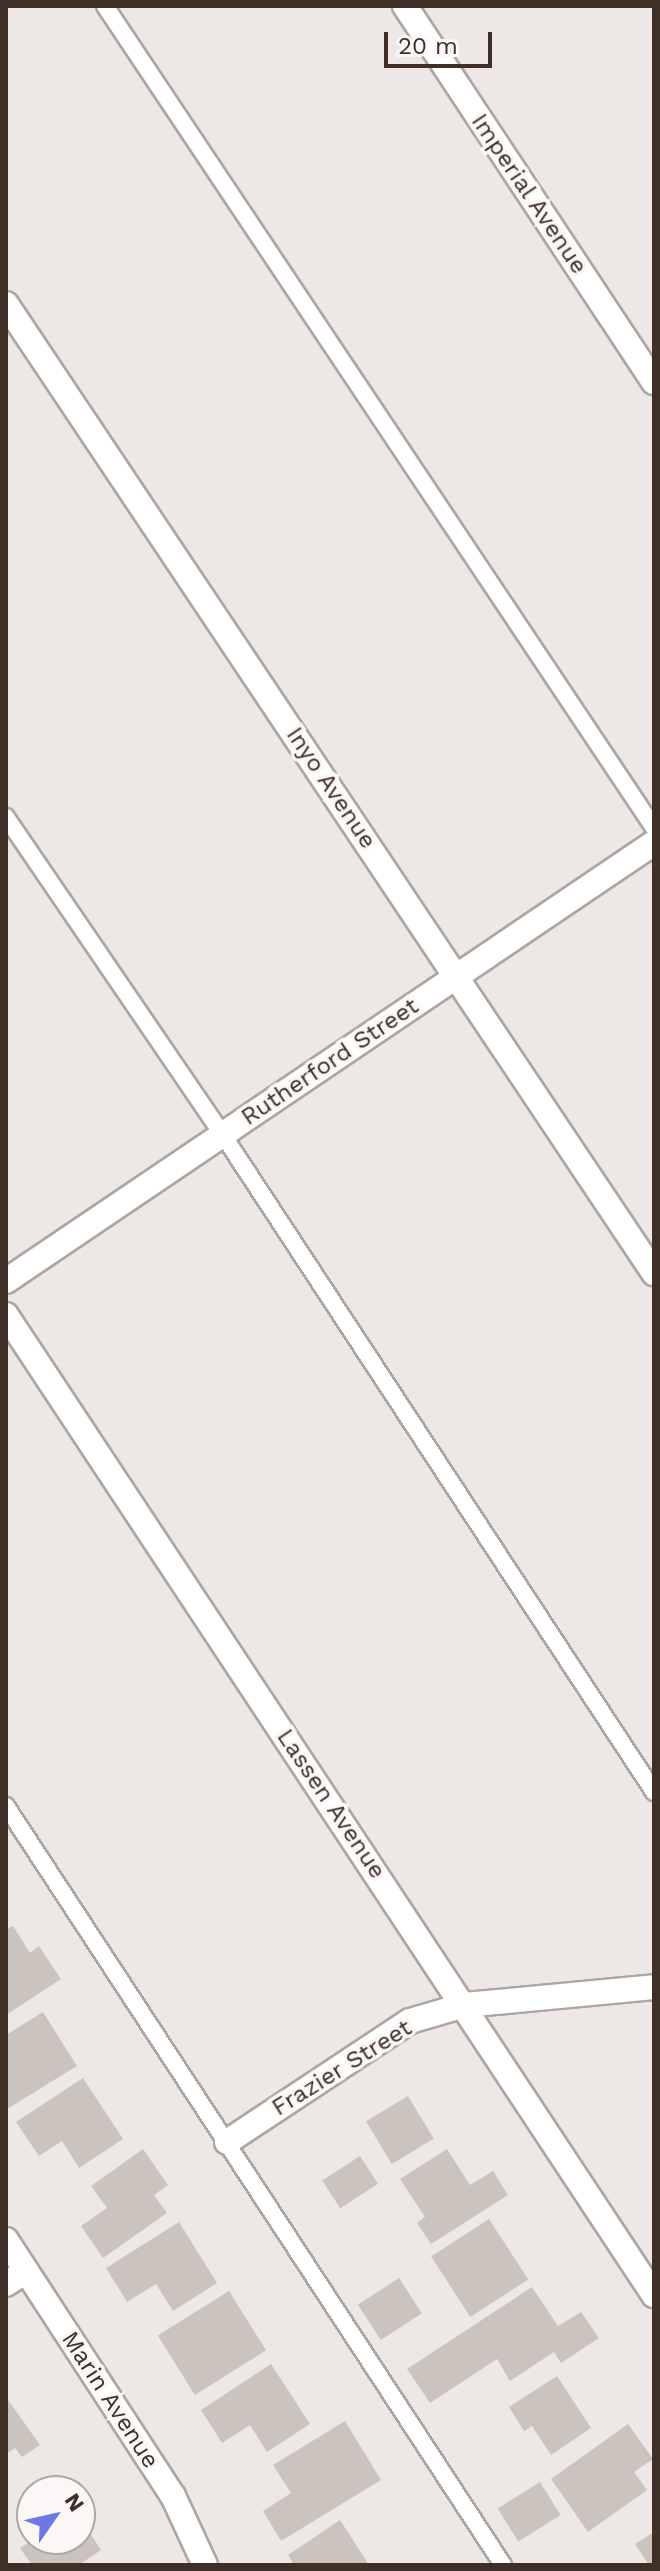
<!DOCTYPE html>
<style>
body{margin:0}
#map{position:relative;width:660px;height:2571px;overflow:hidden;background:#ede8e6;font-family:"Work Sans",sans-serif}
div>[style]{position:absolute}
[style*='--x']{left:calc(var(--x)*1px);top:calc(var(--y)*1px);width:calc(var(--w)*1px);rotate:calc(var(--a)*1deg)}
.building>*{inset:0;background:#cbc3be;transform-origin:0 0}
.roads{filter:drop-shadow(2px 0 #aea6a1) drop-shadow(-2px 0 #aea6a1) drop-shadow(0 2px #aea6a1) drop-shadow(0 -2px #aea6a1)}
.lane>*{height:16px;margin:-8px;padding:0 8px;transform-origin:8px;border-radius:8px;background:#fff}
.street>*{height:24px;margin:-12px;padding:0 12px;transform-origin:12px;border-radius:12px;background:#fff}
span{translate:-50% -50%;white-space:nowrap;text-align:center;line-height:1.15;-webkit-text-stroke:7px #faf7f6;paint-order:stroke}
.street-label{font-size:24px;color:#3e3027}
.frame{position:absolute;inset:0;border:8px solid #3e3027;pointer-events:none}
.north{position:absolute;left:16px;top:2475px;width:80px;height:80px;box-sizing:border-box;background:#faf7f6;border:2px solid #afa7a3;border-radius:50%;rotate:56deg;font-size:22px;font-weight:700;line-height:32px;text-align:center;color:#3e3027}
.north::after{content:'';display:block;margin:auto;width:28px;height:36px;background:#6e78e4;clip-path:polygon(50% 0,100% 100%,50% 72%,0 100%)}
.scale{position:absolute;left:384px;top:32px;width:108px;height:36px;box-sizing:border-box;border:4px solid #3e3027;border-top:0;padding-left:10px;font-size:24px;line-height:28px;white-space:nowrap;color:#3e3027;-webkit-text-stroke:6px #faf7f6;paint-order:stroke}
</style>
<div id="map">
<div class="building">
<div style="clip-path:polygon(13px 1926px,30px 1953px,39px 1946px,61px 1979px,6px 2015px,6px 1930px)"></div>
<div style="clip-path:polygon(43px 2012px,77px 2066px,7px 2109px,6px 2035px)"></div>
<div style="clip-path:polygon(83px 2078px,123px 2139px,79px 2168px,62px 2141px,39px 2156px,16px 2122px)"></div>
<div style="left:408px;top:2096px;width:50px;height:49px;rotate:59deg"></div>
<div style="clip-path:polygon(143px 2149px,168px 2185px,154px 2195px,167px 2213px,103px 2258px,81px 2226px,107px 2208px,91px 2186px)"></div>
<div style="clip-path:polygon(447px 2149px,470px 2185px,493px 2171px,508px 2195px,431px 2244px,417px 2223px,425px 2217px,400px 2179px)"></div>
<div style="left:360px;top:2156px;width:33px;height:45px;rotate:57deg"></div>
<div style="left:489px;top:2219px;width:72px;height:69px;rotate:57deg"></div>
<div style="clip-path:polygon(179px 2222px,217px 2283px,173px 2311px,156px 2284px,127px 2302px,106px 2268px)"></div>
<div style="left:399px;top:2278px;width:42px;height:49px;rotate:57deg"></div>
<div style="clip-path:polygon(532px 2287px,558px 2326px,581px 2312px,599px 2338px,561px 2363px,554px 2352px,510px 2381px,497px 2359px,430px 2403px,407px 2369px)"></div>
<div style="left:229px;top:2291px;width:70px;height:84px;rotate:58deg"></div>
<div style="clip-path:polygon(271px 2364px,310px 2424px,267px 2452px,250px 2425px,222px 2443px,201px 2410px)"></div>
<div style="clip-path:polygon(557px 2376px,591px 2428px,551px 2455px,532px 2426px,524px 2431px,509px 2407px)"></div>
<div style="clip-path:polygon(6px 2397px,40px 2445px,22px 2457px,15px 2448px,6px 2454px)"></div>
<div style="clip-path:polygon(345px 2421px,381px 2480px,281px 2541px,263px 2511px,291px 2493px,273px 2465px)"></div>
<div style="clip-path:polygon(628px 2424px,653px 2459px,634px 2472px,647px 2490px,588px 2532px,551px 2479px)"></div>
<div style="left:540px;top:2482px;width:39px;height:50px;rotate:58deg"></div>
<div style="clip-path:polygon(80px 2518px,101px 2550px,79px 2565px,32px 2565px,20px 2548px,34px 2539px,80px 2539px)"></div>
<div style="clip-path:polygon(340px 2520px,369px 2565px,294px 2565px,288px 2555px)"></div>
<div style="clip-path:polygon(654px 2532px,654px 2565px,649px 2565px,635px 2544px)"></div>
</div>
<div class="roads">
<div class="lane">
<div style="--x:105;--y:6;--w:988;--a:56.26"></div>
<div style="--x:6;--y:817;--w:385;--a:55.7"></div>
<div style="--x:223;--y:1135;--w:786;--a:56.73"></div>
<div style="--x:6;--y:1806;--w:907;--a:56.78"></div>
</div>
<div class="street">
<div style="--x:405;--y:6;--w:451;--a:56.5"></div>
<div style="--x:6;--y:304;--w:1166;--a:56.23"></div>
<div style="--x:6;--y:1281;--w:782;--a:-34.06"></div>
<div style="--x:6;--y:1315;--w:1175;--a:56.53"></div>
<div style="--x:227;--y:2142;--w:219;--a:-33.5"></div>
<div style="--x:410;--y:2021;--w:57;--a:-16.2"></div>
<div style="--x:465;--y:2005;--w:190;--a:-5.4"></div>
<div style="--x:6;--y:2240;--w:306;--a:56.9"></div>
<div style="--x:173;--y:2496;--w:76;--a:65.1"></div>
<div style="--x:6;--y:2284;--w:24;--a:-33"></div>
</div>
</div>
<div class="street-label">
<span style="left:529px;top:194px;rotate:56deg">Imperial Avenue</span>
<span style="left:331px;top:788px;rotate:56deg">Inyo Avenue</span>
<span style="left:330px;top:1062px;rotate:-34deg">Rutherford Street</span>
<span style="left:331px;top:1804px;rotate:56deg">Lassen Avenue</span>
<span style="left:342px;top:2068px;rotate:-32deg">Frazier Street</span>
<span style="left:110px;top:2400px;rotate:57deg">Marin Avenue</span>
</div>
<div class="frame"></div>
<div class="north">N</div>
<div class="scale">20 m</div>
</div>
